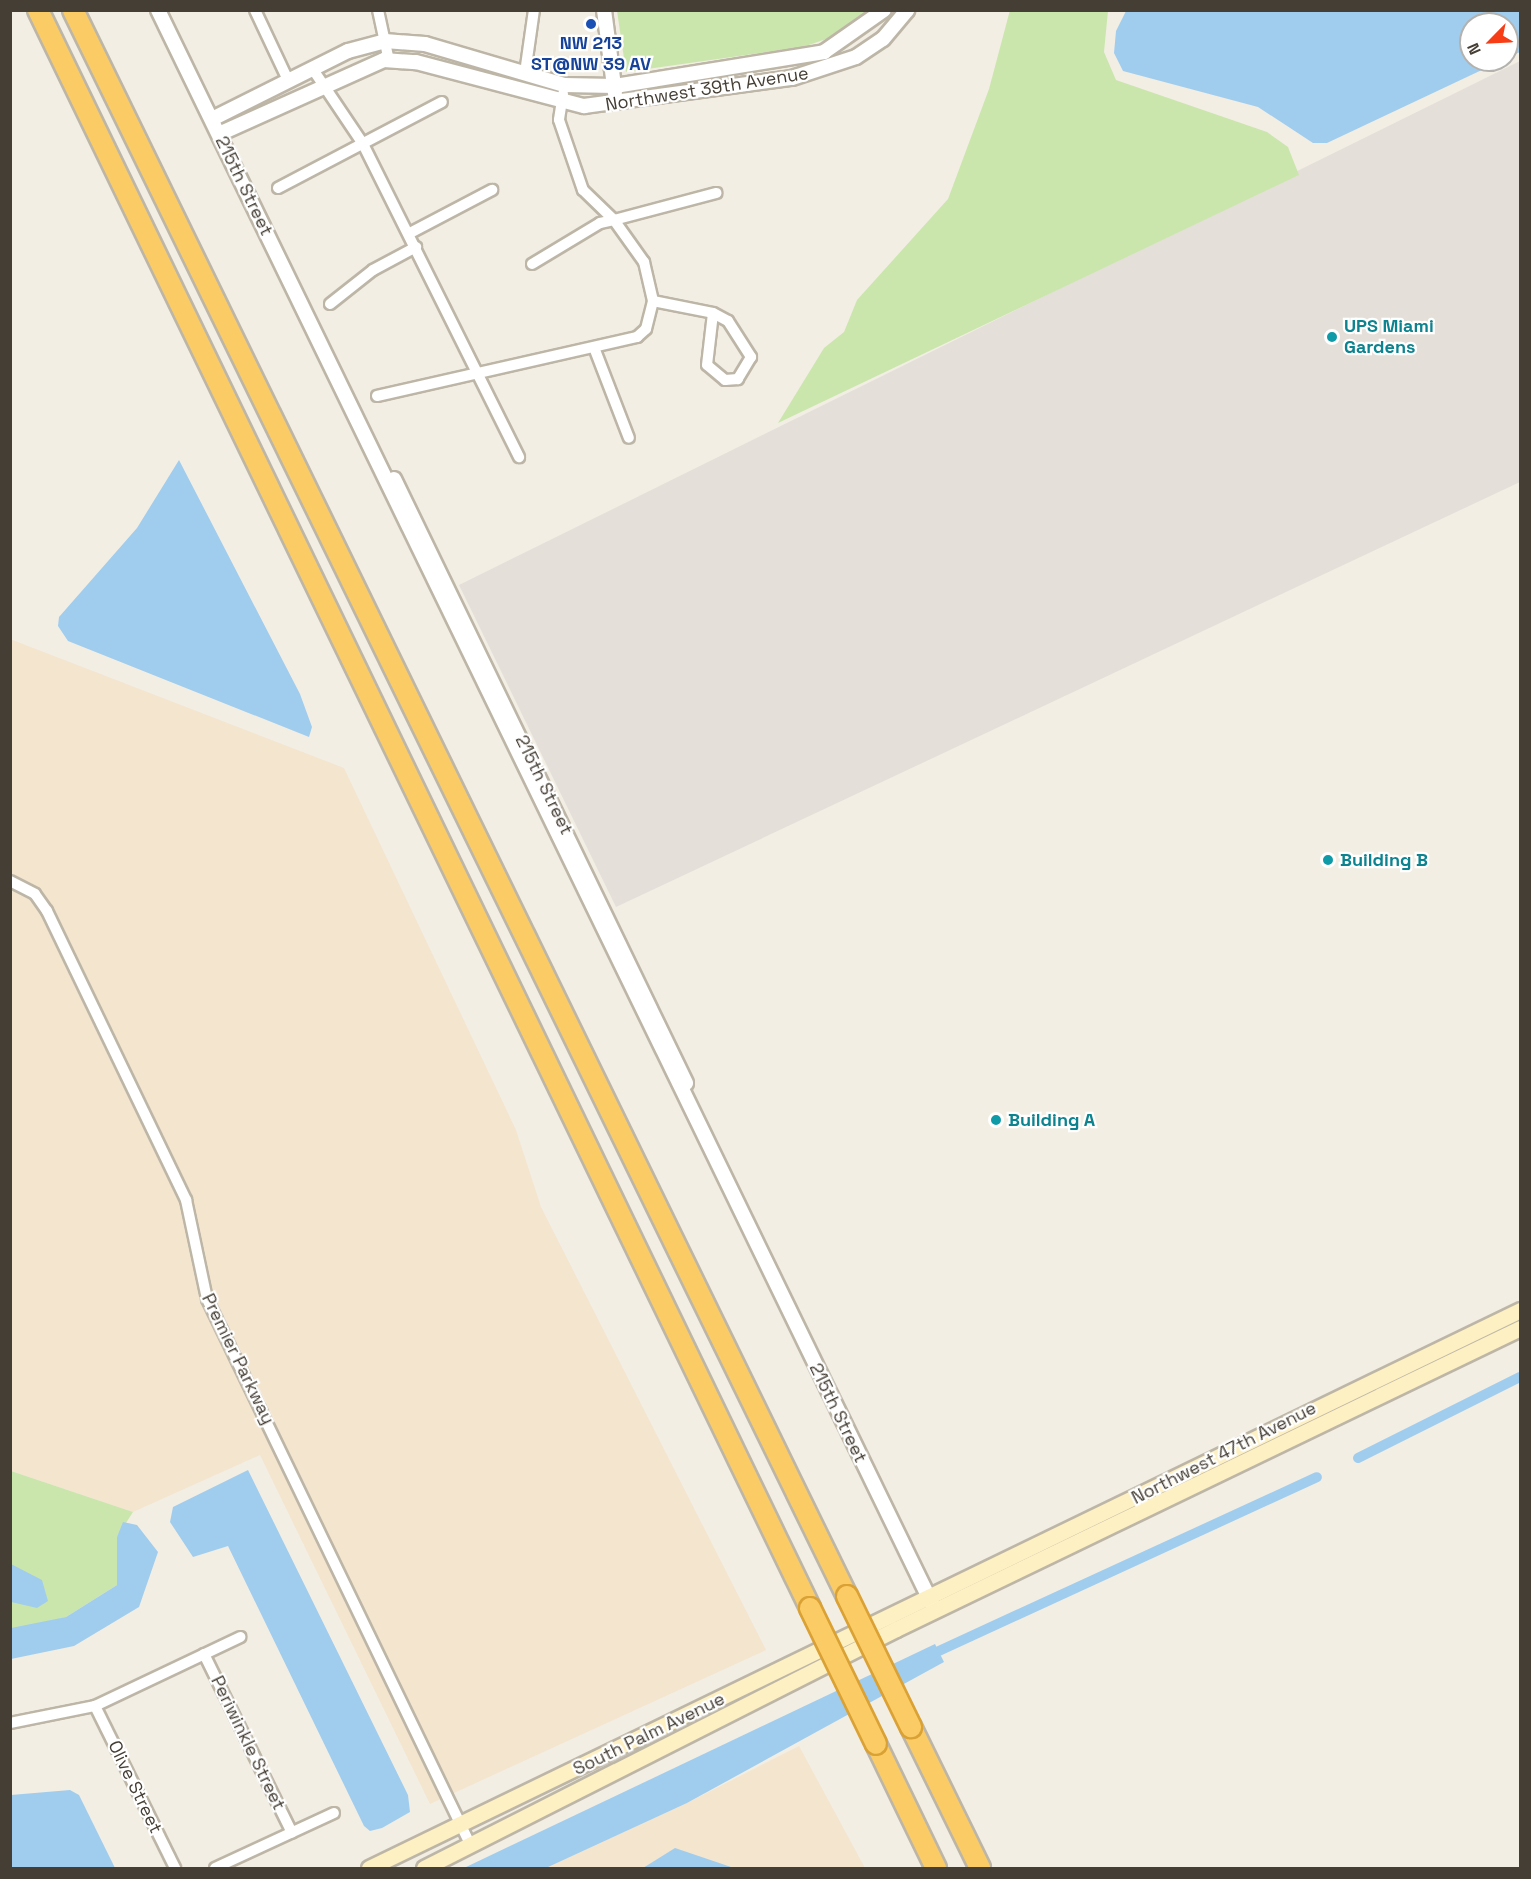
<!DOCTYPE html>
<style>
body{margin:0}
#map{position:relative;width:1531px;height:1879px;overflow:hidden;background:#f2eee4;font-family:"Space Grotesk",sans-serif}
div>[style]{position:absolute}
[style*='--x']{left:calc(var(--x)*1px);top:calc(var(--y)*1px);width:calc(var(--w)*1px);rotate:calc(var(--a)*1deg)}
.commercial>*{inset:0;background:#f4e5cf}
.industrial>*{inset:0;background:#e4dfd9}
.green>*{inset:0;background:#cbe6ad}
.water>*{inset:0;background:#a0cdee}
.canal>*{height:10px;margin:-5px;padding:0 5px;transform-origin:5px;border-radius:5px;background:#a0cdee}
.roads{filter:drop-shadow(2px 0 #bdb6a7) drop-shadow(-2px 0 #bdb6a7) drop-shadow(0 2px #bdb6a7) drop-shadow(0 -2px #bdb6a7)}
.minor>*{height:10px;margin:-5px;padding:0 5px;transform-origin:5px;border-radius:5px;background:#fff}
.tertiary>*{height:14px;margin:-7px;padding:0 7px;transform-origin:7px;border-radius:7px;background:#fff}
.secondary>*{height:15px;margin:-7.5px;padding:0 7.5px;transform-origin:7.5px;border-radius:7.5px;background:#fdf0c2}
.motorway>*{height:20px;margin:-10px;padding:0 10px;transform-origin:10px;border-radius:10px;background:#fbcc65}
.bridges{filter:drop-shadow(2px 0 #daa135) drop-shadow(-2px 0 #daa135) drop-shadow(0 2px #daa135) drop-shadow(0 -2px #daa135)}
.motorway-bridge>*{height:20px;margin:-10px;padding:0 10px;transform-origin:10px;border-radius:10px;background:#fbcc65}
.dots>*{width:16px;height:16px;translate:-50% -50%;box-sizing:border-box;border:3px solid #fff;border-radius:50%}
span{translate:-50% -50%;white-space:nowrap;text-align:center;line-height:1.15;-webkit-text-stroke:4.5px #fff;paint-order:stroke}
.transit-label{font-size:18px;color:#164399;font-weight:700}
.street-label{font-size:18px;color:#443e34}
.culture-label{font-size:18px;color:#0d838f;font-weight:700}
.left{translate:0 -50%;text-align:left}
.frame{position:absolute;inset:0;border:12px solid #443e34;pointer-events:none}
.north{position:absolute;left:1459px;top:12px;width:60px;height:60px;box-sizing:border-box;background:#fff;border:2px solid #b4b2ae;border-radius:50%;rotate:246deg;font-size:16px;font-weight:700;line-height:24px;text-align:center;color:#443e34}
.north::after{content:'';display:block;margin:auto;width:21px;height:27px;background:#f63d16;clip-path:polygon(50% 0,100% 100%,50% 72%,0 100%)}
</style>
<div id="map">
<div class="commercial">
<div style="clip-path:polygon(10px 639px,344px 768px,516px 1130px,541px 1207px,766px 1650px,430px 1804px,260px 1455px,133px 1512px,11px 1471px)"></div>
<div style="clip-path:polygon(799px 1746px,865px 1868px,546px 1868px,687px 1803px)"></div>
</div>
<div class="industrial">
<div style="clip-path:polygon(1520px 61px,1520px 482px,616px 907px,459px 585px)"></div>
</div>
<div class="green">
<div style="clip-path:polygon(1010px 10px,1108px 11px,1104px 52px,1116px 80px,1267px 132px,1288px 147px,1299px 175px,778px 423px,824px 348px,844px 332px,857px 300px,948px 199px,989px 89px)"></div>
<div style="clip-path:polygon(617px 11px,868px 11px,835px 36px,803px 47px,626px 72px)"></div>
<div style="clip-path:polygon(11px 1471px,133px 1512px,117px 1537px,117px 1585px,66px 1617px,23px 1629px,11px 1628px)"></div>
</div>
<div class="water">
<div style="clip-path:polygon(1126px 11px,1520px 11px,1520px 52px,1507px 58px,1507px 24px,1471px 24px,1471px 60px,1503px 60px,1327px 143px,1313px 143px,1258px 107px,1123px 71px,1114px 53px,1116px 31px)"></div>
<div style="clip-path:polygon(179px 460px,300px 694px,312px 727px,309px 737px,68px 641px,58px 626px,59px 617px,137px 528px)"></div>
<div style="clip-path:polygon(248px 1470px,408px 1795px,410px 1812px,382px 1828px,370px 1831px,364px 1826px,228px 1546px,193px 1557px,170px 1522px,173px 1507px)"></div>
<div style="clip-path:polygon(123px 1522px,137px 1525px,158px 1552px,139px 1607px,74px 1646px,11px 1659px,11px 1628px,66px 1617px,117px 1585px,117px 1537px)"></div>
<div style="clip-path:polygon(11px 1564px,42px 1580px,48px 1601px,37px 1608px,11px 1602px)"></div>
<div style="clip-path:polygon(935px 1644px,944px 1662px,687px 1803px,546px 1868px,464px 1868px)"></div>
<div style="clip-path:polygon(70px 1790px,79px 1795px,115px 1868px,11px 1868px,11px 1795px)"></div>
<div style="clip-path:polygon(675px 1848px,734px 1868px,643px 1868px)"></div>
</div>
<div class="canal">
<div style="--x:1358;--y:1458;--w:181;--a:-26.6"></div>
<div style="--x:928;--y:1656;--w:428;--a:-24.7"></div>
</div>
<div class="roads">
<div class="minor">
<div style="--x:255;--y:10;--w:77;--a:64.8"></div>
<div style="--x:378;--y:10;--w:52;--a:77.8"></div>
<div style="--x:312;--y:68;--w:92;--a:56.1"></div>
<div style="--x:363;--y:144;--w:350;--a:63.5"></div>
<div style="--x:525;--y:73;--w:64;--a:-81.9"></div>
<div style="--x:563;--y:94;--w:26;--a:99"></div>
<div style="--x:559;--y:120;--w:74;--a:71.1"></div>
<div style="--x:583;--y:190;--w:43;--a:44.1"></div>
<div style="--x:614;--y:220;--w:106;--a:-14.8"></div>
<div style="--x:278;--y:188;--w:185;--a:-27.7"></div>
<div style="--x:410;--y:233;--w:93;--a:-27.7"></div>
<div style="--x:532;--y:264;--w:79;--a:-31.1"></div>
<div style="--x:600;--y:223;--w:14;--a:-12"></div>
<div style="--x:614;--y:220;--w:52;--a:54.5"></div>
<div style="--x:644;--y:262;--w:40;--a:77"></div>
<div style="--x:653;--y:301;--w:61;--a:11.3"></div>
<div style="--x:713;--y:313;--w:17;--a:28"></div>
<div style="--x:728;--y:321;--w:43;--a:57.4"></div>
<div style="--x:751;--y:357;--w:26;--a:121"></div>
<div style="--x:738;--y:379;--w:13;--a:176"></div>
<div style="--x:725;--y:380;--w:23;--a:-140"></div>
<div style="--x:707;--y:365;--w:52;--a:-83.4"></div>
<div style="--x:330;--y:304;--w:55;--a:-38.3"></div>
<div style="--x:373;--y:270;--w:49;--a:-28.1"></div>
<div style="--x:595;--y:350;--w:94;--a:68.9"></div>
<div style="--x:377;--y:396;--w:267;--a:-12.8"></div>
<div style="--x:637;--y:337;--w:12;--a:-42"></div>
<div style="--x:646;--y:329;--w:29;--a:-76"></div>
<div style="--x:10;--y:881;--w:28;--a:27"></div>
<div style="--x:35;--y:894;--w:21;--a:55"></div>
<div style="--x:47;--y:911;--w:321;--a:64.3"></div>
<div style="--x:186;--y:1200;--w:101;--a:78"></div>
<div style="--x:207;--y:1299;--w:607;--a:64.24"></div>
<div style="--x:204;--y:1654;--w:199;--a:63.8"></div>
<div style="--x:95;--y:1706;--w:181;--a:63.7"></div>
<div style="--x:10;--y:1723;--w:87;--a:-11.3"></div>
<div style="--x:95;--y:1706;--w:161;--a:-25.4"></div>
<div style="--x:215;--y:1868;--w:131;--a:-24.8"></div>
</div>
<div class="tertiary">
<div style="--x:158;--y:10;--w:1774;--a:64.1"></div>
<div style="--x:604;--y:10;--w:84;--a:82.5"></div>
<div style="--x:212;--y:119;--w:152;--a:-26.6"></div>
<div style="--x:348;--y:51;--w:38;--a:-15"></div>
<div style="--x:385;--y:41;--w:40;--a:4.3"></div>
<div style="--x:425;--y:44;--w:145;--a:16.4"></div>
<div style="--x:564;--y:85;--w:51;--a:1.1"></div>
<div style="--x:615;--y:86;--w:212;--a:-9.2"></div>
<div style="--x:824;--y:52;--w:73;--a:-35"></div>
<div style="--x:219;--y:134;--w:181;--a:-24.2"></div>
<div style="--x:384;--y:60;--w:32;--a:4"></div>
<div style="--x:416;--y:62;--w:174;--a:14.7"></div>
<div style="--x:584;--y:106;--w:210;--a:-7.7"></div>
<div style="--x:792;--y:78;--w:67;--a:-18.2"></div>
<div style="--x:856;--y:57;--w:32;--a:-34"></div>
<div style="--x:883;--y:39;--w:38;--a:-50"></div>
<div style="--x:394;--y:479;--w:671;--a:64.2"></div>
</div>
<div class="secondary">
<div style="--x:369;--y:1868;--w:1279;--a:-25.86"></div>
<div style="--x:424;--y:1868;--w:529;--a:-26.86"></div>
<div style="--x:896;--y:1629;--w:693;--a:-25.75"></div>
</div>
<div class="motorway">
<div style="--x:38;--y:10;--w:1775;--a:64.21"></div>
<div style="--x:73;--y:10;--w:1765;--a:63.99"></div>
<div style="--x:911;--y:1727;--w:157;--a:63.9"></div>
<div style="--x:876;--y:1744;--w:138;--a:64.2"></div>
</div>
</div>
<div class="bridges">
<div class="motorway-bridge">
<div style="--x:847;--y:1596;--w:146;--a:64"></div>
<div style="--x:810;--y:1608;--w:151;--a:64.1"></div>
</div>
</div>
<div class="dots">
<div style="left:591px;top:24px;background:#1a4fb4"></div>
<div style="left:1332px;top:337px;background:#0f9aa8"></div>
<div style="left:1328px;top:860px;background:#0f9aa8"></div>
<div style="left:996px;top:1120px;background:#0f9aa8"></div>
</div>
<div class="transit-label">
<span style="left:591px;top:54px">NW 213<br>ST@NW 39 AV</span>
</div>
<div class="street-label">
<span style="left:707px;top:89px;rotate:-9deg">Northwest 39th Avenue</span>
<span style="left:244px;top:186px;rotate:64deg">215th Street</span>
<span style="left:544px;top:785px;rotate:64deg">215th Street</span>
<span style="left:238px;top:1359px;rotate:64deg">Premier Parkway</span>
<span style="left:838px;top:1413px;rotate:64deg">215th Street</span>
<span style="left:1224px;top:1453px;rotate:-27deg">Northwest 47th Avenue</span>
<span style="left:649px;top:1734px;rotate:-26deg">South Palm Avenue</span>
<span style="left:248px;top:1743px;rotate:64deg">Periwinkle Street</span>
<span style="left:135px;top:1787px;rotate:64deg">Olive Street</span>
</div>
<div class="culture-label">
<span class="left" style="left:1344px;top:337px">UPS Miami<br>Gardens</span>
<span class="left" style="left:1340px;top:860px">Building B</span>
<span class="left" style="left:1008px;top:1120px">Building A</span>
</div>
<div class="frame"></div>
<div class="north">N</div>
</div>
